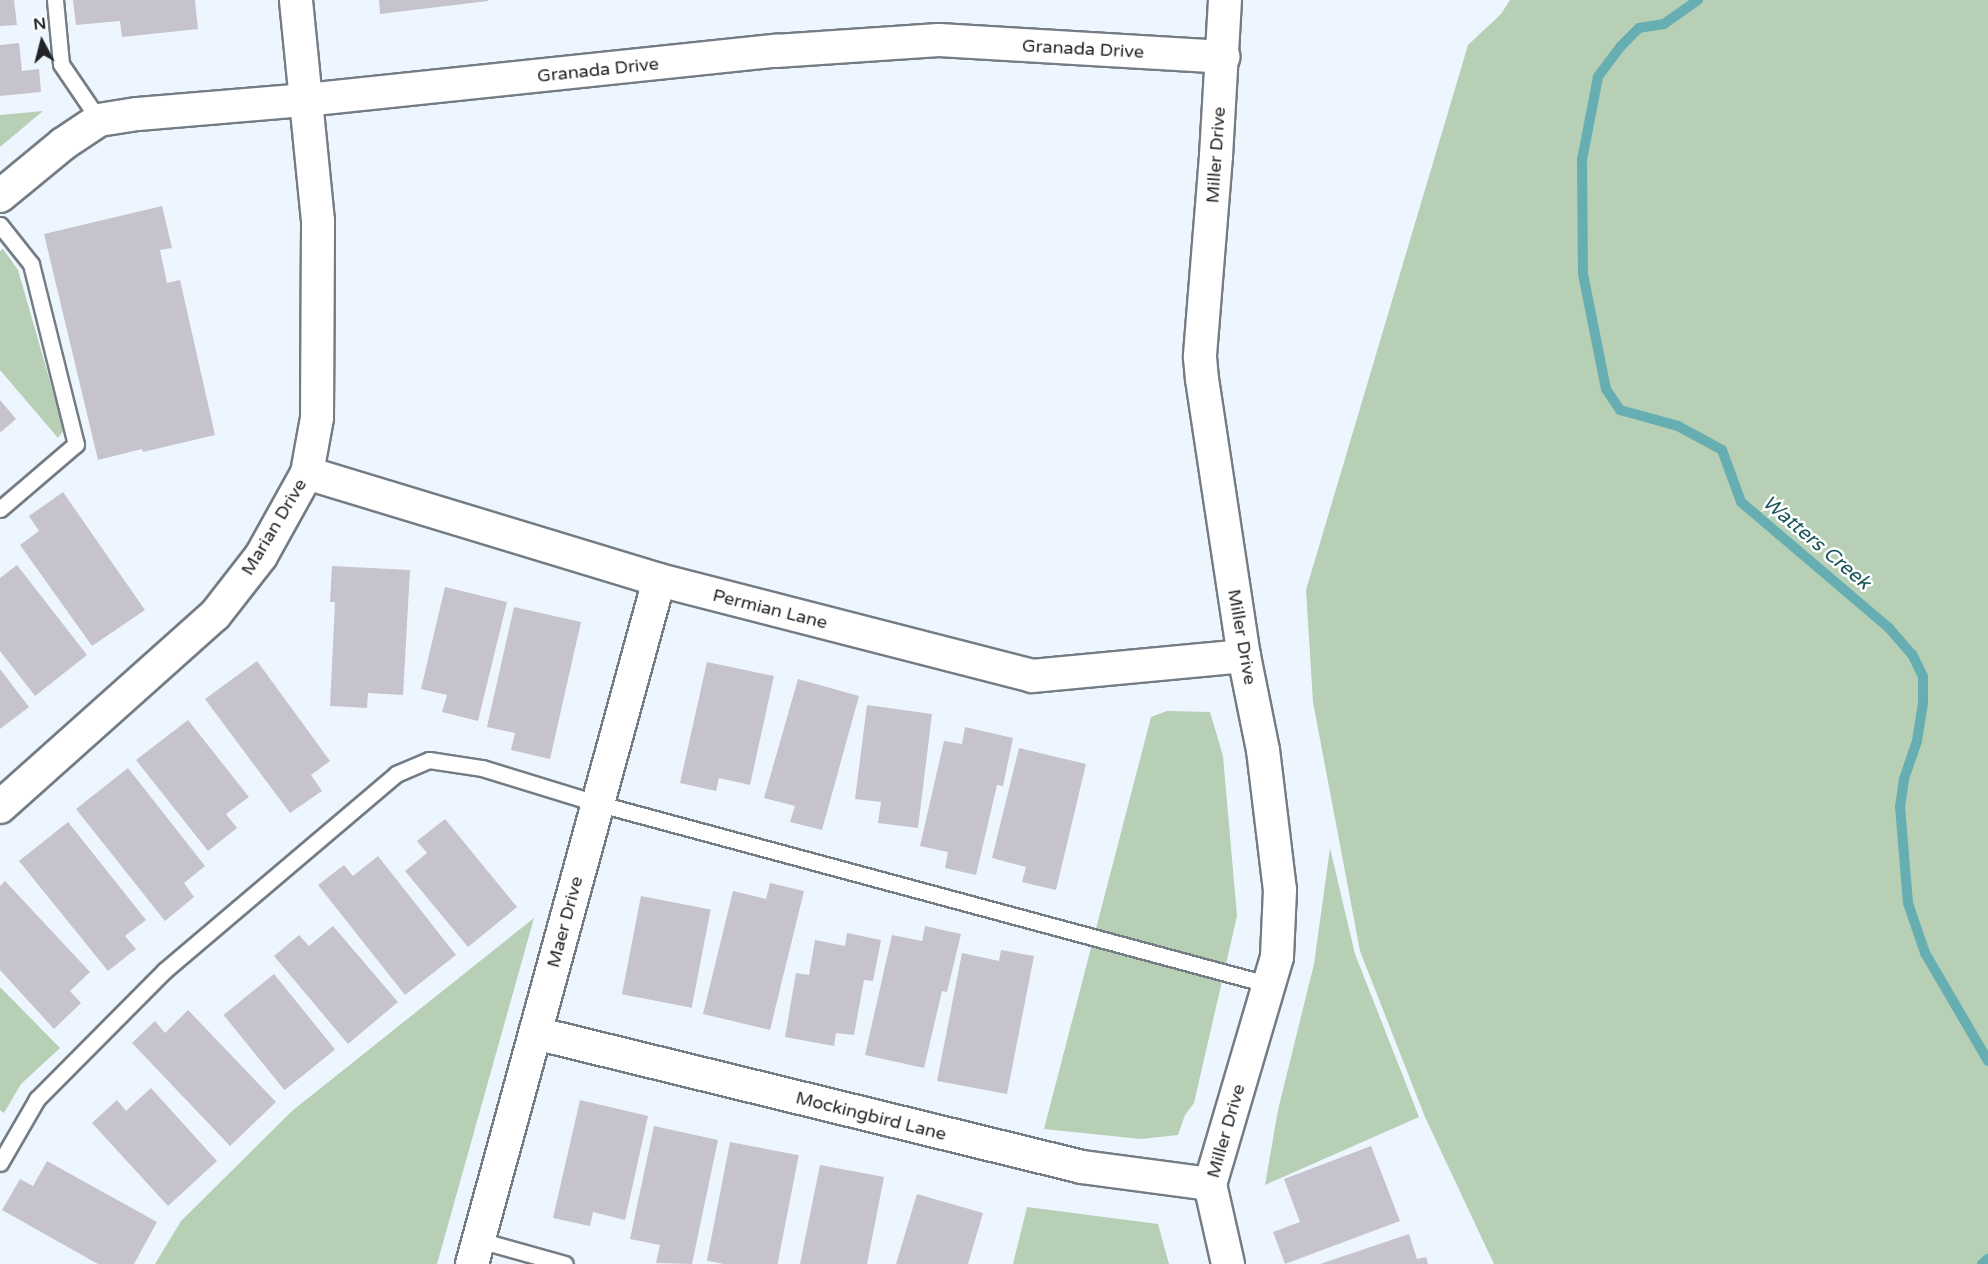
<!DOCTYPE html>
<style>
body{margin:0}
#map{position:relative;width:1988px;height:1264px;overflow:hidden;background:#edf6ff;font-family:"Varela Round",sans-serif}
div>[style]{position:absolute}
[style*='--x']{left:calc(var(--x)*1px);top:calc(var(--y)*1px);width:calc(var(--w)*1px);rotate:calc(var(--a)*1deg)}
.green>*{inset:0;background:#b6cfb5}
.stream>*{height:10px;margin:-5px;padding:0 5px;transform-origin:5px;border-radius:5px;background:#67aeb2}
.building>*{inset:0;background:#c7c3cd;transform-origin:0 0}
.roads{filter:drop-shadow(2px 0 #747c84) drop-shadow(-2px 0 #747c84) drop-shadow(0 2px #747c84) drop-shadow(0 -2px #747c84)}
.lane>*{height:15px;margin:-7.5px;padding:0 7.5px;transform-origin:7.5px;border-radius:7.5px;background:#fff}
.street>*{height:32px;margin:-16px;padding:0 16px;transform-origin:16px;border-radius:16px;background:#fff}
span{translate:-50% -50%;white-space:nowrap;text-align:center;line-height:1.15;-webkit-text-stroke:5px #fff;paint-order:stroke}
.street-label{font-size:18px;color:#212428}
.water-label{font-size:20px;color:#19565a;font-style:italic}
.north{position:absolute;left:12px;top:12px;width:60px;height:60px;-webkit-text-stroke:4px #fff;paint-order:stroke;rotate:353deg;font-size:16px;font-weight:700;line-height:24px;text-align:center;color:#212428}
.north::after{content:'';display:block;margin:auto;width:21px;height:27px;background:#212428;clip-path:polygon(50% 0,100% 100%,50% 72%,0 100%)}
</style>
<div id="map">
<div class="green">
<div style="clip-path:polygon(1510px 0,1988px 0,1988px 1264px,1494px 1264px,1425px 1117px,1360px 951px,1313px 702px,1306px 590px,1468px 45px,1501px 14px)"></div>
<div style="clip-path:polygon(43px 111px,0 147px,0 115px)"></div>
<div style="clip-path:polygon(3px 249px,18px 270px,64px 430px,58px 438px,0 370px,0 251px)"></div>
<div style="clip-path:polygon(1167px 711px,1210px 712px,1223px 756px,1237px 916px,1194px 1103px,1185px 1115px,1178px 1135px,1141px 1139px,1044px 1129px,1151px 717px)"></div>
<div style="clip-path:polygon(1330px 848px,1355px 954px,1419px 1117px,1265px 1185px,1278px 1110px,1314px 964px)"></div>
<div style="clip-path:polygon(534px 918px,437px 1264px,155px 1264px,181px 1221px,292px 1111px)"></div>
<div style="clip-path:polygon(0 987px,60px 1048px,21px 1084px,4px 1113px,0 1110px)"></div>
<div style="clip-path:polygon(1027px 1207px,1158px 1224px,1169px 1264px,1013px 1264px)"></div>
</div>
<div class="stream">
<div style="--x:1698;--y:0;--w:42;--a:144.8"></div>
<div style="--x:1664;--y:24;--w:25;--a:171"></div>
<div style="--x:1639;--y:28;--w:25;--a:135"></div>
<div style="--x:1621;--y:46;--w:39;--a:127"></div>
<div style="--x:1598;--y:77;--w:85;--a:100.9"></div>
<div style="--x:1582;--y:160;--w:114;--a:89.5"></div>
<div style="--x:1583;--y:274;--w:117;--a:78.7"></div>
<div style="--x:1606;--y:389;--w:25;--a:56"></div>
<div style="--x:1620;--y:410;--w:60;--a:15.4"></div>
<div style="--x:1678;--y:426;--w:50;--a:28.6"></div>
<div style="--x:1722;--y:450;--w:55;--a:69.9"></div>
<div style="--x:1741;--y:502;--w:194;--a:40.4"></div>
<div style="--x:1889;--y:628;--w:35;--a:49"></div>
<div style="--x:1912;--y:654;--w:25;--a:64"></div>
<div style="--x:1923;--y:677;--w:26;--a:90"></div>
<div style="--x:1923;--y:703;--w:38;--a:99"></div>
<div style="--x:1917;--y:741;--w:40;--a:108.9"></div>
<div style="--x:1904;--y:779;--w:27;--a:98"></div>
<div style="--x:1900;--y:806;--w:97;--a:85.3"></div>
<div style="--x:1908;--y:903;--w:53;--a:71.2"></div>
<div style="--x:1925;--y:953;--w:125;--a:59.7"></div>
<div style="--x:1982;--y:1264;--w:8;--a:-40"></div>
</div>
<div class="building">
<div style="clip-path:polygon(0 0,14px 0,17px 25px,0 26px)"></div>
<div style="clip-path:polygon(73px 0,195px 0,198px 29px,122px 37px,120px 21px,76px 25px)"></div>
<div style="clip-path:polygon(379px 0,488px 0,488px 1px,380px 14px)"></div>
<div style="clip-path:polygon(19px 43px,22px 71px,39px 69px,41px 92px,0 96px,0 45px)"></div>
<div style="clip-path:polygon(162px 206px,172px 248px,160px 250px,167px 283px,180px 280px,215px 435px,143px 452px,142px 449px,98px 460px,44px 234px)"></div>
<div style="clip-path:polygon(0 400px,16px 419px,1px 432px,0 431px)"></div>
<div style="clip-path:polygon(63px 492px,145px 610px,92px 646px,20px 545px,39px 531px,29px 516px)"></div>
<div style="clip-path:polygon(17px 565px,87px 655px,35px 696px,0 651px,0 578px)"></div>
<div style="clip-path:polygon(332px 566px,410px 570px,403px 695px,368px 693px,367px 708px,330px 706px,335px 602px,330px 602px)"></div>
<div style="clip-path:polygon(445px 587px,507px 602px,478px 721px,442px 712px,447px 695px,421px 689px)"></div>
<div style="clip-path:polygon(514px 607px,581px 622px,550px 759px,511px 750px,515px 733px,487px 727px)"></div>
<div style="clip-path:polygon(257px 661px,330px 761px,311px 775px,322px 791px,290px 813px,205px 699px)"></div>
<div style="clip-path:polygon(707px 662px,774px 676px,750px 785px,719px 778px,716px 791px,680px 783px)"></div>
<div style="clip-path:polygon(0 669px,29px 707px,0 729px)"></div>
<div style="clip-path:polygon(798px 679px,859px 696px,822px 830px,790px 822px,795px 806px,764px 798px)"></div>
<div style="clip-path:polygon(867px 705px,932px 714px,918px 828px,878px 823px,881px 802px,855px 799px)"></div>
<div style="clip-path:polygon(188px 720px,249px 797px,226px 814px,237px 828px,208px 851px,136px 760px)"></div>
<div style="clip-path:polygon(965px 727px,1013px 738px,1003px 786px,997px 785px,976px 875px,945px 868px,948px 852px,920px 846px,944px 741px,962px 744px)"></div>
<div style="clip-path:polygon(1019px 748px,1086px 764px,1056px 890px,1022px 882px,1026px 867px,992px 858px)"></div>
<div style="clip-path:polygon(128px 768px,205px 866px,184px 883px,194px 897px,165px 921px,76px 809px)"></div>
<div style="clip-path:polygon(445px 819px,517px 907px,468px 947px,405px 871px,427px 853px,417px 841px)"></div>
<div style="clip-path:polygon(68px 822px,146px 920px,125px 936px,136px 949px,108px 971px,19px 861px)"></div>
<div style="clip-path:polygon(378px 856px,456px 955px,405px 995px,318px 885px,344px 865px,353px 876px)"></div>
<div style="clip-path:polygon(5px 881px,90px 972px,70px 991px,81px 1003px,54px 1029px,0 970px,0 886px)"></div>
<div style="clip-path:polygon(770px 883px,804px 891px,770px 1030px,703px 1014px,733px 891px,766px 899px)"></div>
<div style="left:641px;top:896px;width:71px;height:100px;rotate:11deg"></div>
<div style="clip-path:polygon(333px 926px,398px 1002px,348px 1044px,274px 956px,299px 935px,309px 946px)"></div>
<div style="clip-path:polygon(925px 926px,961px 934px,947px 992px,942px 991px,924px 1068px,865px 1055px,892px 935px,922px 941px)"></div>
<div style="clip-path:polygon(847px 933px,881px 940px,873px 981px,864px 980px,854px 1035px,836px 1033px,834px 1046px,785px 1037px,796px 973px,809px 975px,815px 940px,845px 946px)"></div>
<div style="clip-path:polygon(1001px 950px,1034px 956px,1007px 1094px,937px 1081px,962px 953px,999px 961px)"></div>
<div style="left:274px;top:974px;width:97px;height:65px;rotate:51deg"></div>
<div style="clip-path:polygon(188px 1010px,276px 1102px,230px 1146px,132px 1043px,155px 1021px,165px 1033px)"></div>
<div style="clip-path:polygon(151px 1088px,217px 1161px,168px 1206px,92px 1123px,117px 1100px,126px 1111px)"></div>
<div style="clip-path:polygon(580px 1100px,648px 1116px,625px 1220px,593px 1212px,590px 1226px,553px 1218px)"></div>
<div style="clip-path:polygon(654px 1126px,718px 1140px,692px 1264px,656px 1263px,660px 1245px,630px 1239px)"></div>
<div style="left:730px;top:1142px;width:70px;height:121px;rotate:11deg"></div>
<div style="clip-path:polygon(1371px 1146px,1400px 1221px,1285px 1264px,1273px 1232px,1300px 1222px,1284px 1179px)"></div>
<div style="clip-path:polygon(47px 1161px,157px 1222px,134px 1264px,98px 1264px,2px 1210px,20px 1179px,33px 1186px)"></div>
<div style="clip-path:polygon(820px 1165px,884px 1177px,867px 1264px,800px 1264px)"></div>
<div style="clip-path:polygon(917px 1194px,983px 1213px,968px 1264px,896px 1264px)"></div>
<div style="clip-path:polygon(1409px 1234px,1417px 1259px,1426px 1257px,1428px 1264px,1320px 1264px)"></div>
</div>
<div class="roads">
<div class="lane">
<div style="--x:55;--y:0;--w:64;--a:84.6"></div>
<div style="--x:61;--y:64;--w:68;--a:55.8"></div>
<div style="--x:0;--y:225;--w:50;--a:51.5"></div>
<div style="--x:31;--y:264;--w:186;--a:76"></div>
<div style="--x:76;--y:444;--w:100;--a:139.5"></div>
<div style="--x:0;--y:1163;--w:74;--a:-60"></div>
<div style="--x:37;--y:1099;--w:180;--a:-45.2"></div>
<div style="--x:164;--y:971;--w:304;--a:-40.3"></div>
<div style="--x:396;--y:774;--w:36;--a:-23"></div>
<div style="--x:429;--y:760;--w:54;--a:8.6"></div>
<div style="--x:482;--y:768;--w:119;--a:17.1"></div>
<div style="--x:596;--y:803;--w:695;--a:15.1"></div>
<div style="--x:479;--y:1240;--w:89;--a:15.6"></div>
</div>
<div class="street">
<div style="--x:1225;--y:0;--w:156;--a:93.3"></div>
<div style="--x:1216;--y:156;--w:202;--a:94.6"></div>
<div style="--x:1200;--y:357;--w:22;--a:85"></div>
<div style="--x:1202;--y:379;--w:280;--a:81.4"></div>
<div style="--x:1244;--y:656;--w:96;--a:78.6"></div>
<div style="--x:1263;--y:750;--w:141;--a:83.1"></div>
<div style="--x:1280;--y:890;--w:67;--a:92.6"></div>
<div style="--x:1277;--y:957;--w:237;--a:106.4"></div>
<div style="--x:1210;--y:1184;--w:82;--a:77.3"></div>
<div style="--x:0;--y:196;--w:82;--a:-39.5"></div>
<div style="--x:63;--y:144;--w:43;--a:-33.7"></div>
<div style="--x:99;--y:120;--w:39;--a:-9"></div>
<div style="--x:138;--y:114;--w:169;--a:-4.8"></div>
<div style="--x:306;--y:100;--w:473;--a:-6"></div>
<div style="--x:776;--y:51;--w:163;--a:-3.9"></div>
<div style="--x:939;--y:40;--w:285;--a:3.4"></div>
<div style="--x:307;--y:473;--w:368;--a:16.9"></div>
<div style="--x:659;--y:580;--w:385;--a:14.4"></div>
<div style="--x:1032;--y:676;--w:213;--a:-5.4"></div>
<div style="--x:0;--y:807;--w:288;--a:-41.8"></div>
<div style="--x:215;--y:615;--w:75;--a:-52.1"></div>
<div style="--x:261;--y:556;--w:95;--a:-61"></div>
<div style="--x:307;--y:473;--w:56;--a:-79.7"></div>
<div style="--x:317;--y:418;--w:197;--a:-89.7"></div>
<div style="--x:318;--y:221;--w:222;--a:-95.7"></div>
<div style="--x:535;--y:1033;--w:563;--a:13.76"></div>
<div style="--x:1082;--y:1167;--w:129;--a:7.6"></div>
<div style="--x:472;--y:1264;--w:709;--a:-74.71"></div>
</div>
</div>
<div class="street-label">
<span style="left:1083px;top:49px;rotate:3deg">Granada Drive</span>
<span style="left:598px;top:70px;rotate:-6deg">Granada Drive</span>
<span style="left:1216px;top:155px;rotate:-86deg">Miller Drive</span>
<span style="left:274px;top:527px;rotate:-59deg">Marian Drive</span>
<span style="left:770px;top:609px;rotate:14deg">Permian Lane</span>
<span style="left:1242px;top:637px;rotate:80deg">Miller Drive</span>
<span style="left:565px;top:922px;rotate:-75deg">Maer Drive</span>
<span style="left:871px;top:1116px;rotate:14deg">Mockingbird Lane</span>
<span style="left:1226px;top:1131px;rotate:-74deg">Miller Drive</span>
</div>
<div class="water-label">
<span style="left:1816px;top:543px;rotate:40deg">Watters Creek</span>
</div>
<div class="north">N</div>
</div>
